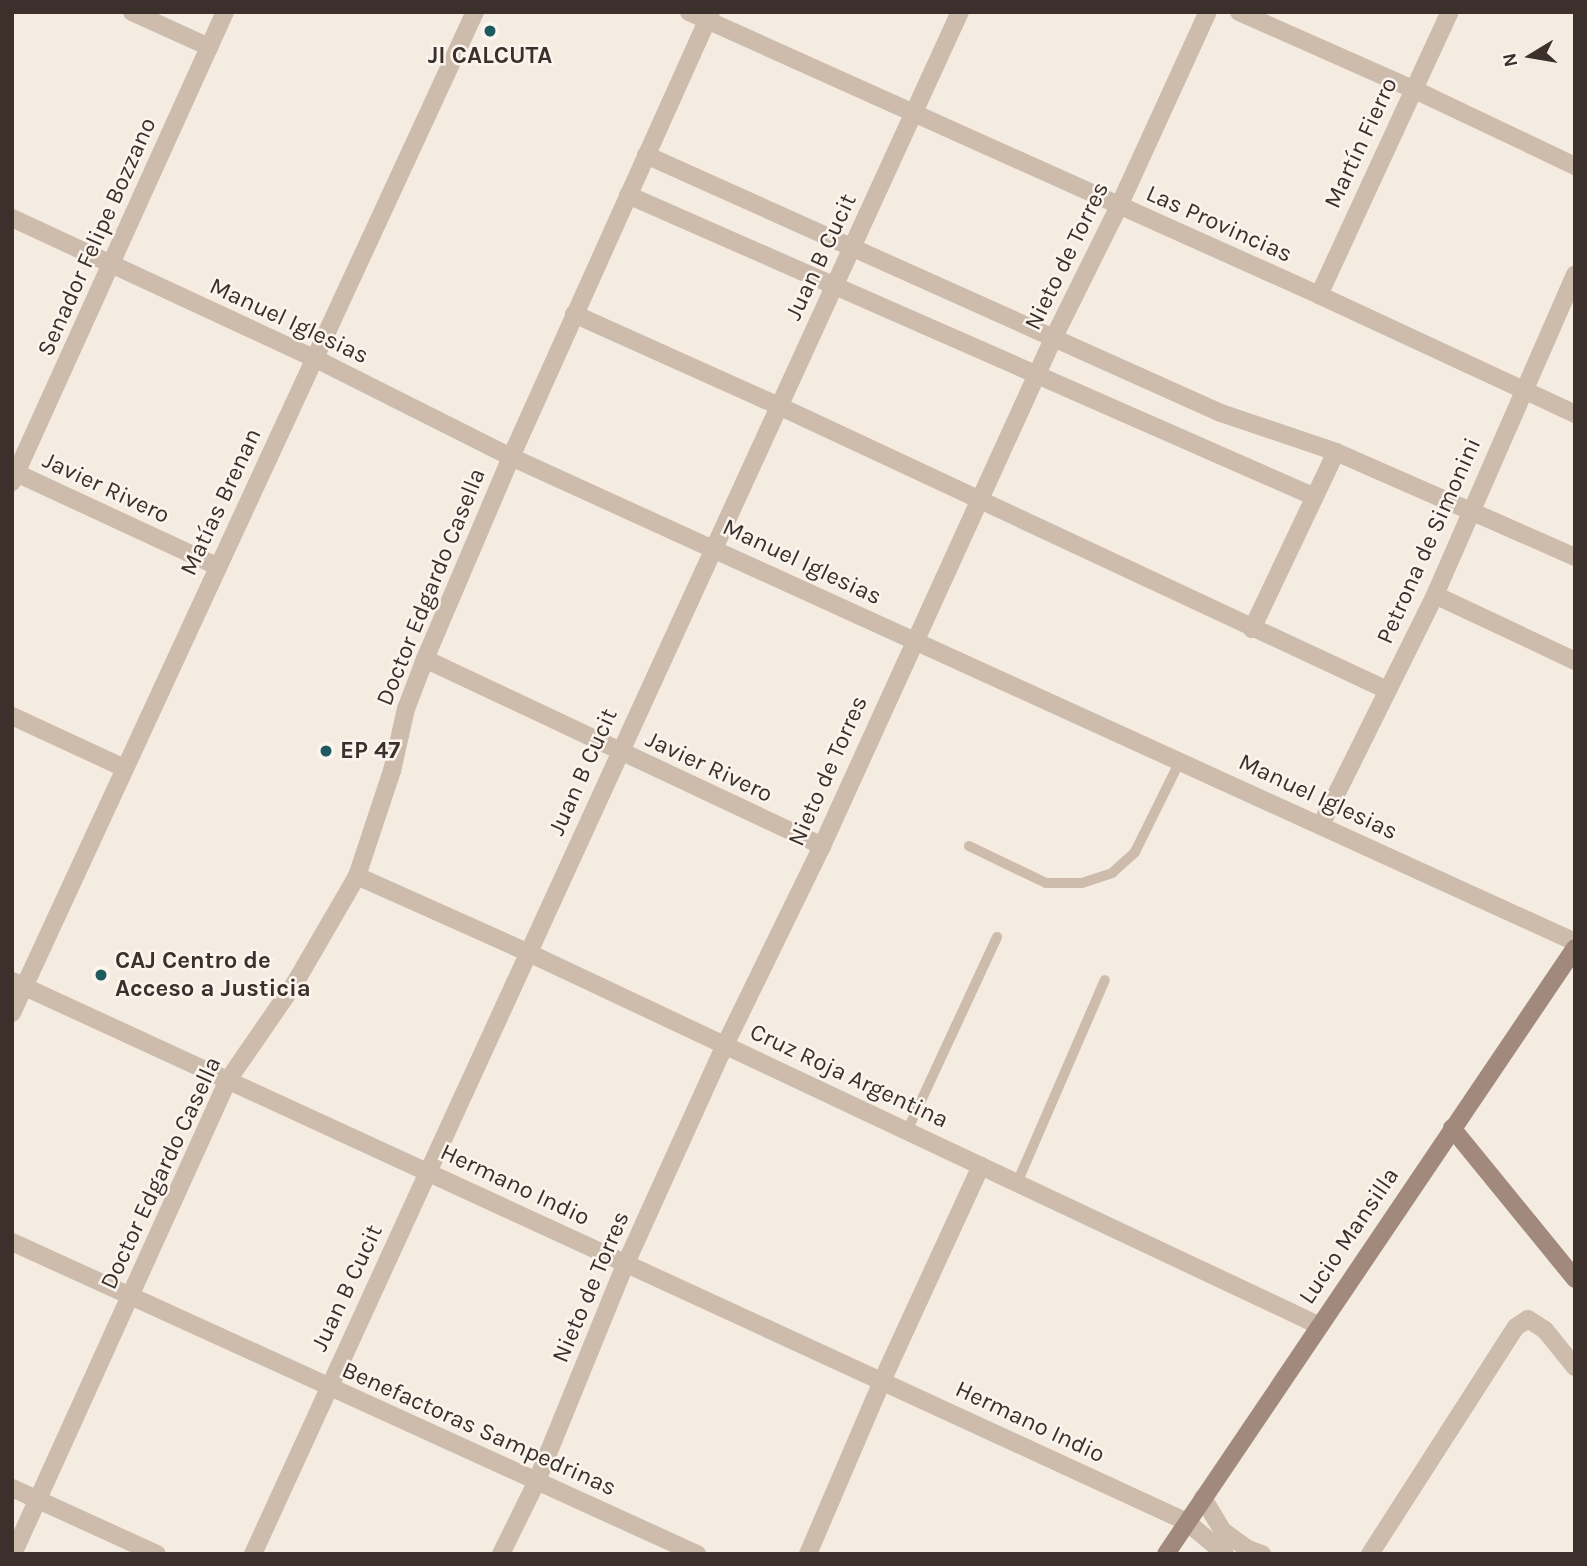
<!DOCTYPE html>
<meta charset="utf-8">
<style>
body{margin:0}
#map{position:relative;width:1587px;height:1566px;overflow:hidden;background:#f4ebe1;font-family:Karla,sans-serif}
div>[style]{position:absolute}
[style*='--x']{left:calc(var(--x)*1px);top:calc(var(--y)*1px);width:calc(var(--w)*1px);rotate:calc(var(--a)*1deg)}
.lane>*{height:10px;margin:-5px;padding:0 5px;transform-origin:5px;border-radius:5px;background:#cdbbac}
.street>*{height:18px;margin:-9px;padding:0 9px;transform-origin:9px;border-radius:9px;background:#cdbbac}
.secondary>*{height:18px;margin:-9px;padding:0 9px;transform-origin:9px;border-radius:9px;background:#a18a7d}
.dots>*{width:19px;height:19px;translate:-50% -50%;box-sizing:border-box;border:4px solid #fbf5ee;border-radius:50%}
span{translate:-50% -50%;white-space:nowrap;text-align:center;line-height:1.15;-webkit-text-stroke:5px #fbf5ee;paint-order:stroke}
.poi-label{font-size:24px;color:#3b302b;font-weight:700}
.left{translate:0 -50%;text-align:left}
.street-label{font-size:24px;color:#3b302b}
.frame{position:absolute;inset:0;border:14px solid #3b302b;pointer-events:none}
.north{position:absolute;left:1496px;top:21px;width:70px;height:70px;-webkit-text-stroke:5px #fbf5ee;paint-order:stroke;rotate:259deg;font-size:19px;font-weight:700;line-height:28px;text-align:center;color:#3b302b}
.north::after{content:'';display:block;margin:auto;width:24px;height:32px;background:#3b302b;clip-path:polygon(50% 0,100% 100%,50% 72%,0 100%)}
</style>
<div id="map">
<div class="lane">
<div style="--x:969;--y:846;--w:85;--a:25.7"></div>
<div style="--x:1046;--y:883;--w:36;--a:0"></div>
<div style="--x:1082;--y:883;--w:32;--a:-18"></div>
<div style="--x:1112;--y:873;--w:31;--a:-42"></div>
<div style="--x:1135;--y:852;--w:102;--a:-63.7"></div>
<div style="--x:907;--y:1131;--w:214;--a:-65.1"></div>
<div style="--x:1017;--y:1183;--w:221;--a:-66.6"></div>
</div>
<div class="street">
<div style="--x:132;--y:12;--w:85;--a:24.4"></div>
<div style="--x:689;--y:12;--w:691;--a:24.19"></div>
<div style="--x:1319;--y:295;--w:282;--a:24.9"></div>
<div style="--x:1239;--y:12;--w:190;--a:23.9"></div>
<div style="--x:1413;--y:89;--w:179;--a:25.4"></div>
<div style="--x:646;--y:155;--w:630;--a:24.17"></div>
<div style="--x:1221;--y:413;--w:121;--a:18.7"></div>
<div style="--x:1336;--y:452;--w:261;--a:23.7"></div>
<div style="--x:628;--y:195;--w:750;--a:23.73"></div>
<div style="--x:12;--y:218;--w:335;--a:24.9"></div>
<div style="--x:316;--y:359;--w:218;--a:26.7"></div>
<div style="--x:511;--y:457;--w:1169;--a:24.5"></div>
<div style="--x:1319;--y:295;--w:312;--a:-65.2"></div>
<div style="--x:574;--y:314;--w:225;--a:24.2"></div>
<div style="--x:779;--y:406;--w:671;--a:25.04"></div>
<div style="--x:12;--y:471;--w:226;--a:24.9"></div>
<div style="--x:12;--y:482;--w:516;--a:-65.62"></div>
<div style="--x:1435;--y:595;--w:155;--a:25.2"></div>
<div style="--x:1252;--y:629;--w:196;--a:-64.6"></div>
<div style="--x:425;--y:659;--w:439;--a:25.2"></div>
<div style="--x:12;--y:716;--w:123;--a:24.9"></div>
<div style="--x:1321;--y:825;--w:257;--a:-63.6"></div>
<div style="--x:1435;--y:595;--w:350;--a:-66.4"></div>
<div style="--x:357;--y:876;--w:188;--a:24.1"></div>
<div style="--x:529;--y:953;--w:872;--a:25.24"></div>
<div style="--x:12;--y:981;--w:1294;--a:24.72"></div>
<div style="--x:1187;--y:1522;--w:50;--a:40.1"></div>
<div style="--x:12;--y:1013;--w:1103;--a:-65.18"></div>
<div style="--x:12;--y:1242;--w:753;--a:24.49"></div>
<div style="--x:12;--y:1488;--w:159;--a:24.5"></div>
<div style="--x:1203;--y:1498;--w:39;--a:59"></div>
<div style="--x:1223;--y:1531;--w:31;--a:36"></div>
<div style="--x:1248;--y:1549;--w:15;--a:20"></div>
<div style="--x:13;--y:1554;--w:520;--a:-65.6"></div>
<div style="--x:228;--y:1080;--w:118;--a:-55.4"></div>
<div style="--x:295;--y:983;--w:124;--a:-59.9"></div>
<div style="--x:357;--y:876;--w:111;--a:-71.6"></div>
<div style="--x:392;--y:771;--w:64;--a:-77.3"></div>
<div style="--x:406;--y:709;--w:53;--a:-69.2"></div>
<div style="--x:425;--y:659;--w:220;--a:-66.9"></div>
<div style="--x:511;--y:457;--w:488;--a:-65.8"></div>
<div style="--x:253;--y:1554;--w:1696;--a:-65.37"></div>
<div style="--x:501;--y:1554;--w:79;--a:-63.8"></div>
<div style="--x:536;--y:1483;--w:238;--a:-67.8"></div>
<div style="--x:626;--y:1263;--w:239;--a:-65.6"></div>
<div style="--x:725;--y:1045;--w:221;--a:-64"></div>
<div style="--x:822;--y:846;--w:559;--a:-65.5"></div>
<div style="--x:1054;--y:337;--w:146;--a:-63.6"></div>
<div style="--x:1119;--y:206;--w:213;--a:-65.4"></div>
<div style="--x:808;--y:1554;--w:188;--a:-66.8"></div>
<div style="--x:882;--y:1381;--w:237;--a:-65.3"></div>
<div style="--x:1370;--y:1554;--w:270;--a:-57.3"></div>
<div style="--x:1516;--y:1327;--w:14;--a:-34"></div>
<div style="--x:1528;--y:1319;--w:20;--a:33"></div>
<div style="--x:1545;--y:1330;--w:48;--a:51"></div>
</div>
<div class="secondary">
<div style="--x:1452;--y:1128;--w:195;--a:50.8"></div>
<div style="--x:1166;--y:1554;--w:731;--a:-55.98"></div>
</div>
<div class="dots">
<div style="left:490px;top:31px;background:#1f5a5e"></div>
<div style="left:326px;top:751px;background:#1f5a5e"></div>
<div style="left:101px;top:975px;background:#1f5a5e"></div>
</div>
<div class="poi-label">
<span style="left:490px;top:56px">JI CALCUTA</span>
<span class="left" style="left:340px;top:751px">EP 47</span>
<span class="left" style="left:115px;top:975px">CAJ Centro de<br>Acceso a Justicia</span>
</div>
<div class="street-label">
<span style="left:1361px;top:143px;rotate:-65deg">Martín Fierro</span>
<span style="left:1219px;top:224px;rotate:24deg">Las Provincias</span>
<span style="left:97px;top:237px;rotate:-66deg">Senador Felipe Bozzano</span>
<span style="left:1067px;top:256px;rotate:-64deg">Nieto de Torres</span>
<span style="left:821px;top:257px;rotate:-65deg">Juan B Cucit</span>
<span style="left:289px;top:321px;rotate:25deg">Manuel Iglesias</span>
<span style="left:106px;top:488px;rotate:25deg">Javier Rivero</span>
<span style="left:221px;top:502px;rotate:-65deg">Matías Brenan</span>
<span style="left:1429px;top:541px;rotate:-66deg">Petrona de Simonini</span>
<span style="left:802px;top:562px;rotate:25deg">Manuel Iglesias</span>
<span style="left:431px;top:587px;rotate:-68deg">Doctor Edgardo Casella</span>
<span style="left:709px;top:767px;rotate:25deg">Javier Rivero</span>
<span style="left:828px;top:771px;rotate:-66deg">Nieto de Torres</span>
<span style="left:583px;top:772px;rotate:-66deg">Juan B Cucit</span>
<span style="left:1318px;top:797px;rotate:25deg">Manuel Iglesias</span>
<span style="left:849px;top:1076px;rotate:25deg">Cruz Roja Argentina</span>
<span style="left:161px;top:1173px;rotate:-65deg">Doctor Edgardo Casella</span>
<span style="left:515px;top:1185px;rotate:25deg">Hermano Indio</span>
<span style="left:1349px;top:1236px;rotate:-56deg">Lucio Mansilla</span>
<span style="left:591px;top:1287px;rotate:-67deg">Nieto de Torres</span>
<span style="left:347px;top:1288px;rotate:-65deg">Juan B Cucit</span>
<span style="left:1030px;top:1422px;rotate:25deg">Hermano Indio</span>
<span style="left:479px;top:1429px;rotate:24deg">Benefactoras Sampedrinas</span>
</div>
<div class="frame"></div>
<div class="north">N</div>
</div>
